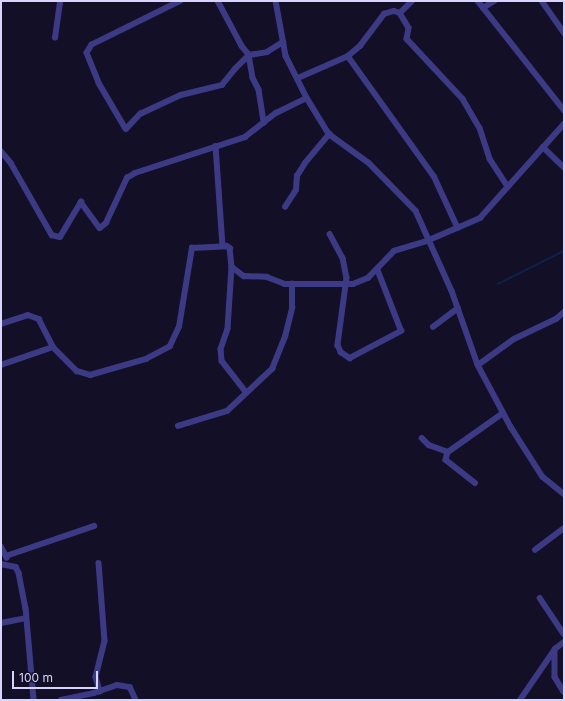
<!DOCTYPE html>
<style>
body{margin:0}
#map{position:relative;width:565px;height:701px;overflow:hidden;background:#130f26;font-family:Inter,sans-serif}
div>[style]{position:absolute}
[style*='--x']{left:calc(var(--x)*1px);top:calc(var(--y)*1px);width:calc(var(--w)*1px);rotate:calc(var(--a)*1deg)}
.stream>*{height:1.5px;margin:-0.75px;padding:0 0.75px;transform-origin:0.75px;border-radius:0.75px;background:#0c2248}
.street>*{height:5.5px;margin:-2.75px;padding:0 2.75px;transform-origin:2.75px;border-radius:2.75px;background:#3d3a85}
span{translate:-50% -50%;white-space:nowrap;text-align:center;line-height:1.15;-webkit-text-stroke:3px #130f26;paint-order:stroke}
.frame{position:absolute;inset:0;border:2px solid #d9d4ff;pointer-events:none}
.scale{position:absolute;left:12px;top:671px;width:86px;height:18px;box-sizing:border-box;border:2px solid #d9d4ff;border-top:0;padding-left:5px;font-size:12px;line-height:14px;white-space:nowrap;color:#d9d4ff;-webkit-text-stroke:3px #130f26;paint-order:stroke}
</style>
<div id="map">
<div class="stream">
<div style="--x:498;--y:284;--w:74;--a:-26.6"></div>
</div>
<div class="street">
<div style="--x:181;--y:1;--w:99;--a:153.7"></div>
<div style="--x:92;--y:45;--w:9;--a:122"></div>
<div style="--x:87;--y:53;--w:32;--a:68"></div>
<div style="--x:99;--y:83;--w:53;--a:59.6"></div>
<div style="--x:126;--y:129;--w:21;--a:-47"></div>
<div style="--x:140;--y:114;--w:45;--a:-24.9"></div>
<div style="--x:181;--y:95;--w:42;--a:-13.7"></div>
<div style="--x:222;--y:85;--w:21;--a:-51"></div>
<div style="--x:235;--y:69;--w:20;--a:-45"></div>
<div style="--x:249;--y:55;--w:18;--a:-9"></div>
<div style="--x:267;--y:52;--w:19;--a:-32"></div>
<div style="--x:218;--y:1;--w:51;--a:61.9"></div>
<div style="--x:242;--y:46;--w:11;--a:52"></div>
<div style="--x:249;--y:55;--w:23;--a:80"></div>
<div style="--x:253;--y:78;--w:13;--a:63"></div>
<div style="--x:259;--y:90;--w:33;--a:81"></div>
<div style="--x:276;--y:1;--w:56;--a:79.7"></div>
<div style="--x:286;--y:56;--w:47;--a:63.4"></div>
<div style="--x:307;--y:98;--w:42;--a:58.6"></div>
<div style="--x:329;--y:134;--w:49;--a:35.9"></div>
<div style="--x:369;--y:163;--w:67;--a:45.6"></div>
<div style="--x:416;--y:211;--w:88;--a:65.8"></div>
<div style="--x:452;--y:291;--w:78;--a:70.6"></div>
<div style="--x:478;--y:365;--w:70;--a:62"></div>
<div style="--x:511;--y:427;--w:59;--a:57.4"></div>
<div style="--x:543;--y:477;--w:27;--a:39"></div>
<div style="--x:478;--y:1;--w:139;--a:51.7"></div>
<div style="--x:542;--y:1;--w:39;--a:55"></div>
<div style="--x:483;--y:8;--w:13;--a:-32"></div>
<div style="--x:400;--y:13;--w:17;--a:59"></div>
<div style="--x:409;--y:28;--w:11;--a:100"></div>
<div style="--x:407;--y:39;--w:82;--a:47"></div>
<div style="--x:463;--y:99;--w:34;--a:60"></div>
<div style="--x:480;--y:128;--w:33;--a:72"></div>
<div style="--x:490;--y:159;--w:33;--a:57"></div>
<div style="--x:55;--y:38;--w:37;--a:-82"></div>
<div style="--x:348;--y:56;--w:148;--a:54.4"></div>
<div style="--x:434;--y:176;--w:57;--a:65.2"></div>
<div style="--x:298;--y:78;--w:55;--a:-23.7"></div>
<div style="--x:348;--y:56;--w:16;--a:-40"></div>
<div style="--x:360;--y:46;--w:40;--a:-53"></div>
<div style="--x:384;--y:14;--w:10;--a:-17"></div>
<div style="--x:394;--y:11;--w:6;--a:18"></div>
<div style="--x:400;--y:13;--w:17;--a:-45"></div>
<div style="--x:216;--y:146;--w:100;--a:86"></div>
<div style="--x:543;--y:147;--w:29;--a:44"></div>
<div style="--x:1;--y:151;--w:16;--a:50"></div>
<div style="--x:11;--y:163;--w:83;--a:60.3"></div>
<div style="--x:52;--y:235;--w:8;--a:14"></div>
<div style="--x:60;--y:237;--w:41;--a:-59"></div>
<div style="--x:81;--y:202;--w:32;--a:54"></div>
<div style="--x:100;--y:228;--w:8;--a:-40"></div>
<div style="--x:106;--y:223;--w:50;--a:-65"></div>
<div style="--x:127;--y:178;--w:9;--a:-32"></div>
<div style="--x:135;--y:173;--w:116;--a:-18.1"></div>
<div style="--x:245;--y:137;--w:39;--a:-38"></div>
<div style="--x:276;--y:113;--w:34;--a:-26"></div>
<div style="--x:285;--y:207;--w:20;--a:-57"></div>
<div style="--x:296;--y:190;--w:14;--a:-86"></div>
<div style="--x:297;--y:176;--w:15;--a:-58"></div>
<div style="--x:305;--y:163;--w:38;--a:-50"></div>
<div style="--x:330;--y:234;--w:27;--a:62"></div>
<div style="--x:343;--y:258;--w:20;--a:79"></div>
<div style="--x:347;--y:278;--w:68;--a:97.7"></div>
<div style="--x:338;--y:345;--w:8;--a:67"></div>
<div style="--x:341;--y:352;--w:11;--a:34"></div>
<div style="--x:350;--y:358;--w:58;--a:-27.9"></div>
<div style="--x:401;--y:331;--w:66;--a:-111.2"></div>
<div style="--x:232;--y:267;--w:62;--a:93.7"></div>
<div style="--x:228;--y:329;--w:21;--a:109"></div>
<div style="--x:221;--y:349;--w:12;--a:85"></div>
<div style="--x:222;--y:361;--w:39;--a:52"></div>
<div style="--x:1;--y:324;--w:28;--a:-18"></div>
<div style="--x:28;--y:315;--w:12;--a:20"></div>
<div style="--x:39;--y:319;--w:31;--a:63"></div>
<div style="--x:53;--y:347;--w:34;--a:45"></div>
<div style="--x:77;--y:371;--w:14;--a:17"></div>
<div style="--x:90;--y:375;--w:58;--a:-15.9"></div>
<div style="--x:146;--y:359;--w:27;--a:-28"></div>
<div style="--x:170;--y:346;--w:21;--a:-65"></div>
<div style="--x:179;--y:327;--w:80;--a:-80.7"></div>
<div style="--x:192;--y:248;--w:35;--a:-3"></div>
<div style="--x:227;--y:246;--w:4;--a:34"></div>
<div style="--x:230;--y:248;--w:19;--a:84"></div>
<div style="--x:232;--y:267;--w:15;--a:37"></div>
<div style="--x:244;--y:276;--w:23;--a:2"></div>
<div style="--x:267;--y:277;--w:19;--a:21"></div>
<div style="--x:285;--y:284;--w:68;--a:0"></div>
<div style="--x:353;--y:284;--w:16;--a:-22"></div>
<div style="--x:368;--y:278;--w:37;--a:-46"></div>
<div style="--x:394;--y:251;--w:37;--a:-17"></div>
<div style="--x:429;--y:240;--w:56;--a:-23.3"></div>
<div style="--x:480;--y:218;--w:126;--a:-48.2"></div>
<div style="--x:433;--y:327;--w:31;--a:-37"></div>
<div style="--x:1;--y:365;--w:55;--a:-19.1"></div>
<div style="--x:478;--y:365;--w:44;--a:-35.8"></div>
<div style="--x:514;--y:339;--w:47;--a:-25.5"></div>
<div style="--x:556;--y:319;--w:11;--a:-41"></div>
<div style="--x:178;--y:426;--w:51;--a:-17"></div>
<div style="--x:227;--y:411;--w:62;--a:-43"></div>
<div style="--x:272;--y:369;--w:35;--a:-68"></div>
<div style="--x:285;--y:337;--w:30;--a:-76"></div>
<div style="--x:292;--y:308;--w:24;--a:-90"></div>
<div style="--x:422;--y:438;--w:10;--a:45"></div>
<div style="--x:429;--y:445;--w:20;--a:20"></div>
<div style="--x:448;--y:452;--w:67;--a:-35.3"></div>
<div style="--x:448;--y:452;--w:8;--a:104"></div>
<div style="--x:446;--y:460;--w:37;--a:38"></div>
<div style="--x:1;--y:546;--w:13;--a:63"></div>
<div style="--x:535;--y:550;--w:36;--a:-37"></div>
<div style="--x:6;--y:556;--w:93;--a:-18.8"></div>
<div style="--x:99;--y:563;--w:78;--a:85.6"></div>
<div style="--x:105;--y:641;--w:37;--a:104"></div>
<div style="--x:96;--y:677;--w:15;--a:74"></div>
<div style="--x:1;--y:564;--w:15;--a:11"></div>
<div style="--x:16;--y:567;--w:7;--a:63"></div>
<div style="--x:19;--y:573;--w:36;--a:79"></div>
<div style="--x:26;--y:608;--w:92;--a:85"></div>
<div style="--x:540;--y:598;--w:43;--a:56.3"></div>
<div style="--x:1;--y:623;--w:25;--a:-11"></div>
<div style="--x:555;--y:650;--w:27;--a:90"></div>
<div style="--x:555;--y:677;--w:17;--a:59"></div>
<div style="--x:61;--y:700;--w:34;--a:-12"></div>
<div style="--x:94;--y:693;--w:24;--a:-19"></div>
<div style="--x:117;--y:685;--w:13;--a:9"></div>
<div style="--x:130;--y:687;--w:14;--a:65"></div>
<div style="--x:520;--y:700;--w:62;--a:-55.5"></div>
<div style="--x:555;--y:649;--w:11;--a:-38"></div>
</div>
<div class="frame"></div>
<div class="scale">100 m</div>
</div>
